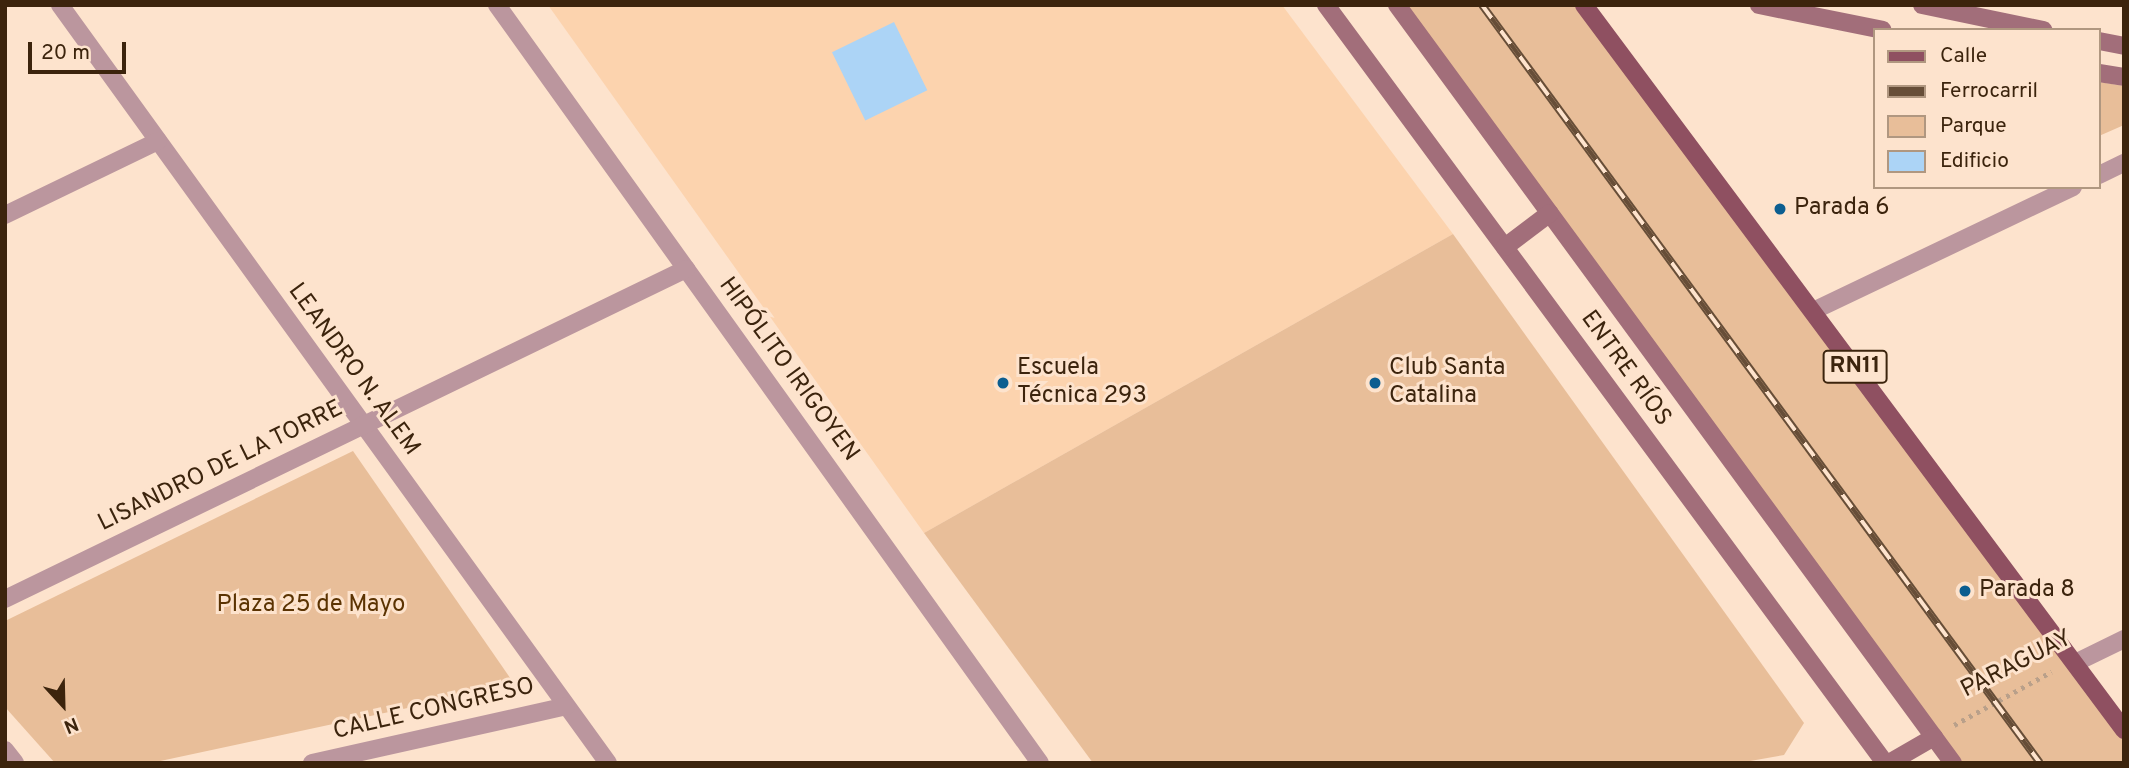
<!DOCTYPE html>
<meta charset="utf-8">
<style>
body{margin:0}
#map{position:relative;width:2129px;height:768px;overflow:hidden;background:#fde3cd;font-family:Overpass,sans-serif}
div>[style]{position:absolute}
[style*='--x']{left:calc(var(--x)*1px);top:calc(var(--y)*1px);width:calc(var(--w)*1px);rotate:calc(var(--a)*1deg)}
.built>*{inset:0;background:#fcd3ae}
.green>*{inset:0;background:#e8be99}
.building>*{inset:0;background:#acd4f6;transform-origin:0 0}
.path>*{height:4.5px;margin-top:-2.25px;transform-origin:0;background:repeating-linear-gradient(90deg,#b9a08a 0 3.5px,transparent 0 8.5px)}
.street>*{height:18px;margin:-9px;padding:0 9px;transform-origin:9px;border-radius:9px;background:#bb969e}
.secondary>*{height:18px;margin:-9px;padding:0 9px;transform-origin:9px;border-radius:9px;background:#a26e7a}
.primary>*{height:18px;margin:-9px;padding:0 9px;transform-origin:9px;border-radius:9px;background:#8f5061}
.rail>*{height:8px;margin-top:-4px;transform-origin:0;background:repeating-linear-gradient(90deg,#fde3cd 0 16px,#674e38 0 32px);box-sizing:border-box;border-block:2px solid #674e38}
.dots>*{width:19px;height:19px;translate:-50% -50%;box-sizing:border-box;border:4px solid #fde3cd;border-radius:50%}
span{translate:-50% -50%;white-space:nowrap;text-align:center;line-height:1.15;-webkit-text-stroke:6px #fde3cd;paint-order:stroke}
.shield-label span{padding:2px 5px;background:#fde3cd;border:2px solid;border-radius:5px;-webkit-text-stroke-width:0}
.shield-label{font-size:23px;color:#3c240d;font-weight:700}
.poi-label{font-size:24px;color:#3c240d}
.left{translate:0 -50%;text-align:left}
.street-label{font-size:24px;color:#3c240d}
.park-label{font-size:24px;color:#5b3302}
.frame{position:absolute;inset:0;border:7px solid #3c240d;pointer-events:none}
.legend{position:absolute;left:1873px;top:28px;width:228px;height:161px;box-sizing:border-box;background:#fde3cd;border:2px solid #b09780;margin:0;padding:9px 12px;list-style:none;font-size:21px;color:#3c240d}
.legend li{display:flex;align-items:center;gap:14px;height:35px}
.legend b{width:35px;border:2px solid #b09780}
.north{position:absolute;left:28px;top:670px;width:70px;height:70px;-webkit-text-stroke:5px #fde3cd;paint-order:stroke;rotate:158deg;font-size:19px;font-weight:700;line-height:28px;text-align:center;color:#3c240d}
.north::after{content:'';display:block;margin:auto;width:24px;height:32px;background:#3c240d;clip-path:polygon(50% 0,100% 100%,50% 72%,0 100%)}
.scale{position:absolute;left:28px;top:42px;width:98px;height:32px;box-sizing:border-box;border:4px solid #3c240d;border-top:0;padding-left:9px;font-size:21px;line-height:24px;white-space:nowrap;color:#3c240d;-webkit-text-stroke:5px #fde3cd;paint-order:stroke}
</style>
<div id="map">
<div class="built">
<div style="clip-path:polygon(548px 5px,1282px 5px,1453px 234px,924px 533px)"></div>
</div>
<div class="green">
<div style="clip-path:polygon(1397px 5px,1584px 5px,2124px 730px,2124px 763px,1953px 763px)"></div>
<div style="clip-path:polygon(2099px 82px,2124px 86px,2124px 125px,2099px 136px)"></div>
<div style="clip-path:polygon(1453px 234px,1804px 723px,1784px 755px,1739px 763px,1093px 763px,924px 533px)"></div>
<div style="clip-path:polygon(353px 451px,515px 685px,151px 763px,55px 763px,5px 707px,5px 621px)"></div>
</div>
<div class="building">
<div style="left:894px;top:22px;width:76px;height:69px;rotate:64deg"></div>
</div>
<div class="path">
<div style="--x:1954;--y:725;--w:111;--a:-28.7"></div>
</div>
<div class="street">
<div style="--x:60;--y:5;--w:935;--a:54.13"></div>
<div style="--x:497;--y:5;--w:932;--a:54.38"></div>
<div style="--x:2099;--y:175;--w:28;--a:-26"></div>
<div style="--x:5;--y:215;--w:170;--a:-25.8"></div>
<div style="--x:1813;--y:311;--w:288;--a:-25.5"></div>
<div style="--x:5;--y:599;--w:757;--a:-25.85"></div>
<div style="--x:2075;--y:663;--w:55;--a:-26.1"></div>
<div style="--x:5;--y:750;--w:16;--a:52"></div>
<div style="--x:312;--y:763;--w:260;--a:-12.6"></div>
</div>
<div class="secondary">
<div style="--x:1326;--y:5;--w:942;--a:53.59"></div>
<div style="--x:1397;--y:5;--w:940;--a:53.74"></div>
<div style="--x:1759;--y:5;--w:126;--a:11.4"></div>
<div style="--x:1922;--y:5;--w:124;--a:11.7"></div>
<div style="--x:2099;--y:41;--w:25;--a:11"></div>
<div style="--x:2099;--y:73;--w:25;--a:9"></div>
<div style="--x:1505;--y:247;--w:56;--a:-37.1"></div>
<div style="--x:1889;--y:763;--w:52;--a:-30"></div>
</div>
<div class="primary">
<div style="--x:1584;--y:5;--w:904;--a:53.32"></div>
</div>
<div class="rail">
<div style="--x:1482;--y:5;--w:941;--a:53.64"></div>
</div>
<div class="dots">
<div style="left:1780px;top:209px;background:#0c5e90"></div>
<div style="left:1003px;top:383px;background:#0c5e90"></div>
<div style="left:1375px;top:383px;background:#0c5e90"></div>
<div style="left:1965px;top:591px;background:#0c5e90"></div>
</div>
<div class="shield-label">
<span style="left:1855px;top:367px">RN11</span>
</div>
<div class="poi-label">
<span class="left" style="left:1794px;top:209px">Parada 6</span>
<span class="left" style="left:1017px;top:383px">Escuela<br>Técnica 293</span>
<span class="left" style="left:1389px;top:383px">Club Santa<br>Catalina</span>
<span class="left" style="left:1979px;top:591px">Parada 8</span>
</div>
<div class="street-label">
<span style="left:1625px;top:369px;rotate:54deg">ENTRE RÍOS</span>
<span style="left:353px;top:370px;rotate:54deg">LEANDRO N. ALEM</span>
<span style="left:788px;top:370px;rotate:54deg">HIPÓLITO IRIGOYEN</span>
<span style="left:221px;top:467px;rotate:-26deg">LISANDRO DE LA TORRE</span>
<span style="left:2017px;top:665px;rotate:-27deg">PARAGUAY</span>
<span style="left:434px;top:710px;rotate:-13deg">CALLE CONGRESO</span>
</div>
<div class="park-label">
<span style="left:311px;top:606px">Plaza 25 de Mayo</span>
</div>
<div class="frame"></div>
<ul class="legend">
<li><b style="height:9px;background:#8f5061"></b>Calle</li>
<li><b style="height:9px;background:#674e38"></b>Ferrocarril</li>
<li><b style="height:19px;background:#e8be99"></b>Parque</li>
<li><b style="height:19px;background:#acd4f6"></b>Edificio</li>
</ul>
<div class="north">N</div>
<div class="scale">20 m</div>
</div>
